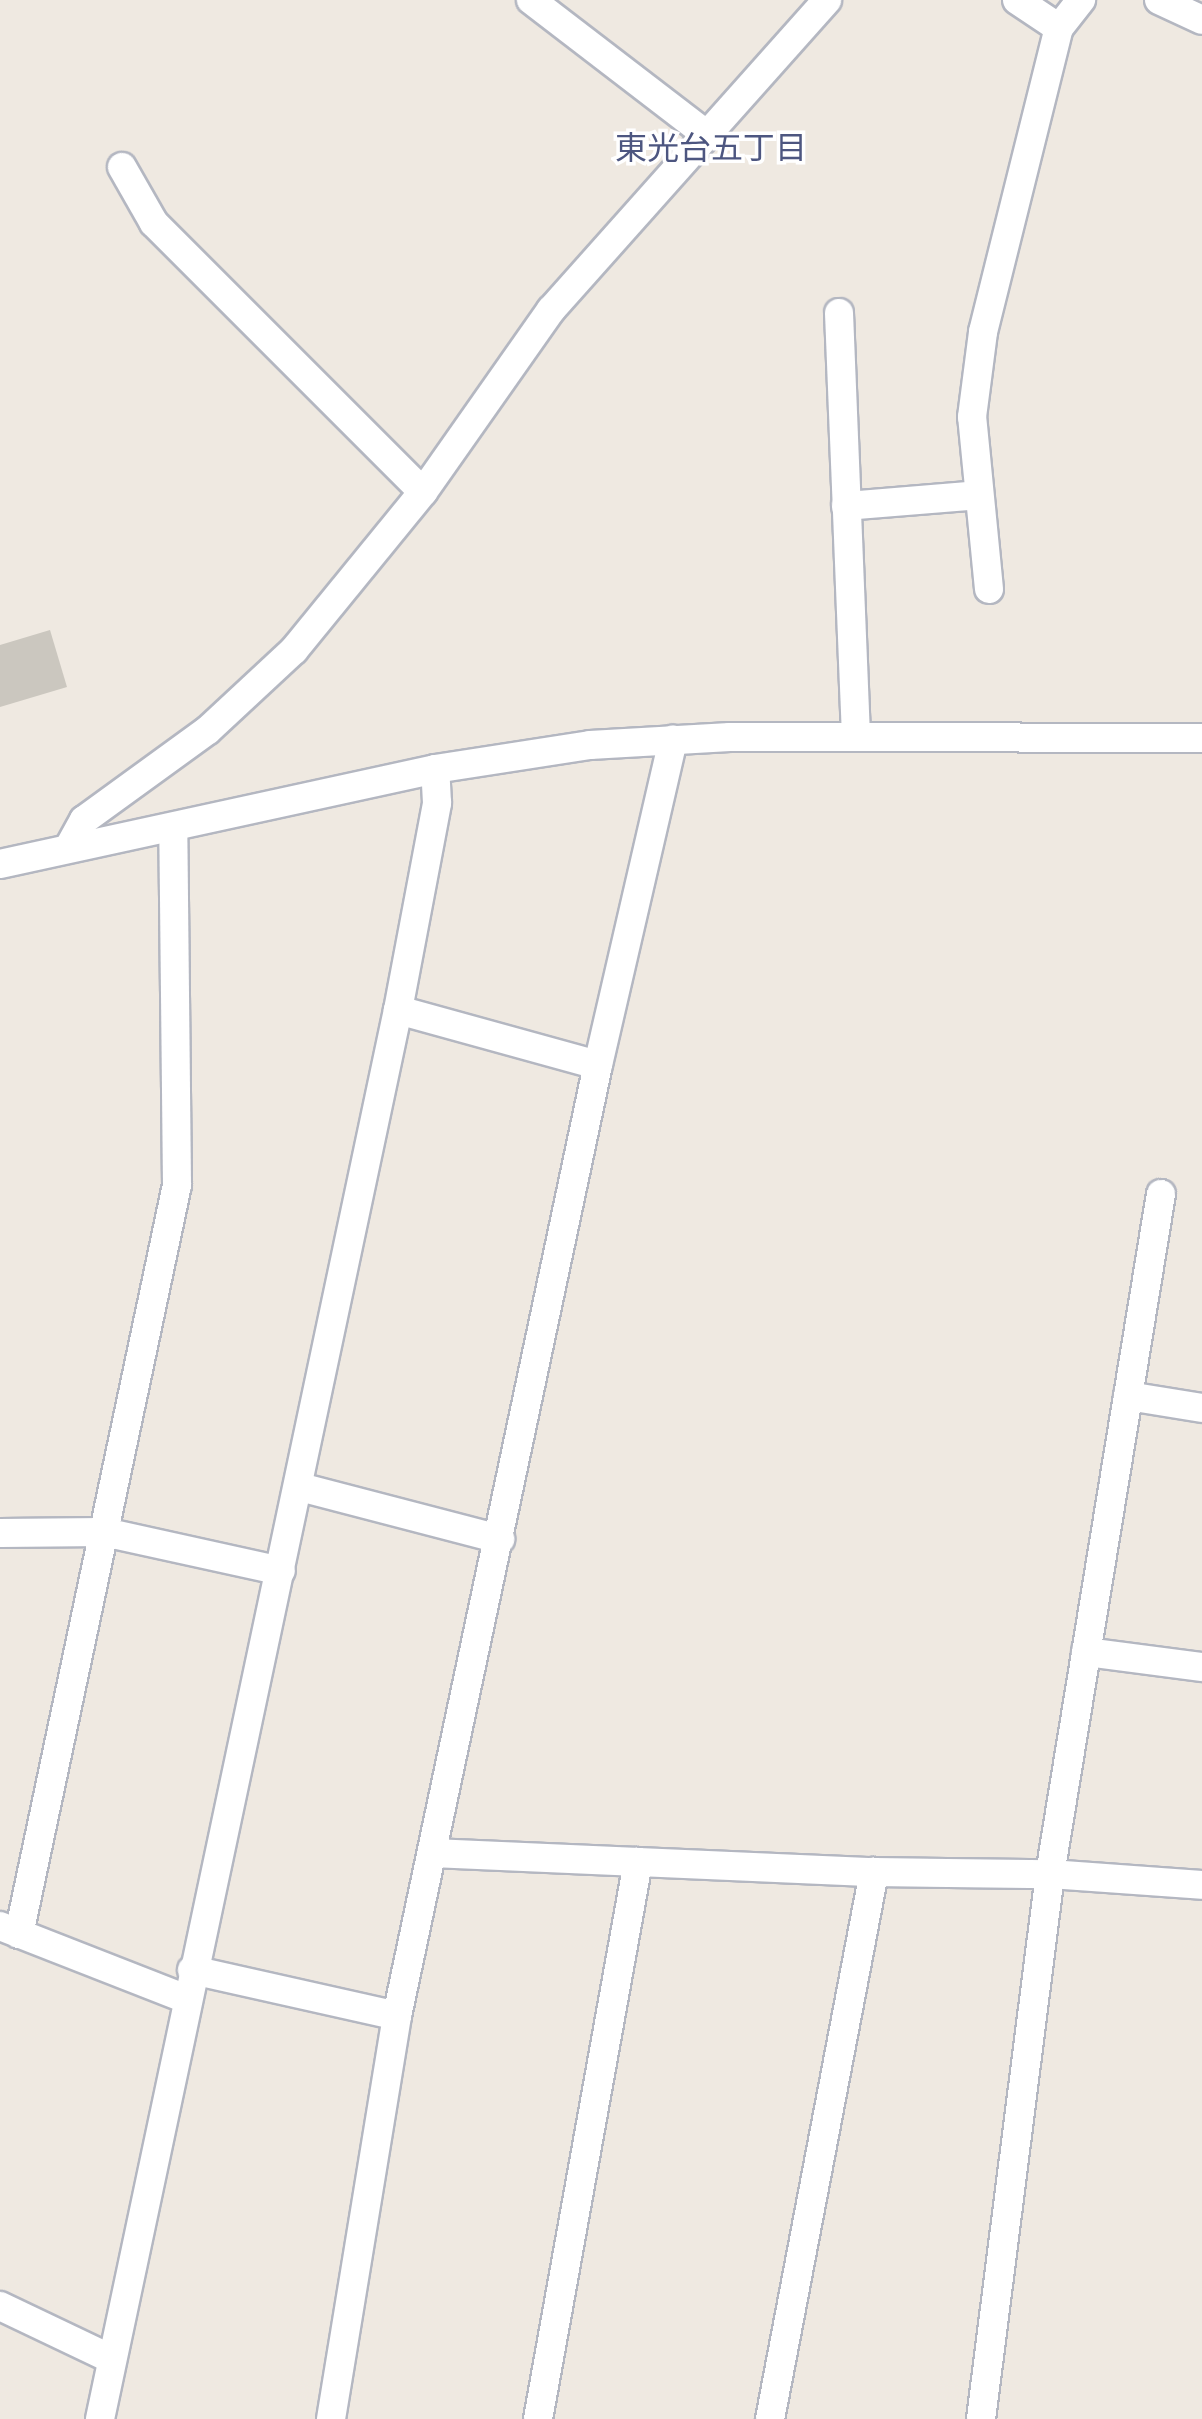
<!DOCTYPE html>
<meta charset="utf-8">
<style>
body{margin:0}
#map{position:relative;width:1202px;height:2419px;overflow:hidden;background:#efe9e1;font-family:Signika,"Noto Sans JP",sans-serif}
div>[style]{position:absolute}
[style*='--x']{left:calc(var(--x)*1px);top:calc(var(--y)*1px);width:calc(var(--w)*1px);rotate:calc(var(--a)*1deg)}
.building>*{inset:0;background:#cbc7bf}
.roads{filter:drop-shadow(2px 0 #b4b7c1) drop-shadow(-2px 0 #b4b7c1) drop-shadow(0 2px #b4b7c1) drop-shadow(0 -2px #b4b7c1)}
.minor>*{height:28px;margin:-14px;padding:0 14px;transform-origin:14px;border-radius:14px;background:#fff}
span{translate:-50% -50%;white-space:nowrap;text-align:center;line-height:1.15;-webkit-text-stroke:7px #fff;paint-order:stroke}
.neighbourhood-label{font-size:32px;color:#4d5680}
</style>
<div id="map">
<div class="building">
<div style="clip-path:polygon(50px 630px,67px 687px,0 707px,0 645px)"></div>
</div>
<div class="roads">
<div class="minor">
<div style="--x:531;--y:0;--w:222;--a:37.5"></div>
<div style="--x:1017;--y:0;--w:50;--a:33.7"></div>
<div style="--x:1159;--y:0;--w:47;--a:24.9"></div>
<div style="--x:122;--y:167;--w:64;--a:60.3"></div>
<div style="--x:154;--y:223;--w:380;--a:45"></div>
<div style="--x:839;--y:313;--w:422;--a:87.7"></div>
<div style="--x:846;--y:506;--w:133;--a:-4.7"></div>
<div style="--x:989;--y:589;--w:173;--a:-95.6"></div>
<div style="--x:972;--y:417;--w:86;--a:-82.6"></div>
<div style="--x:983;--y:332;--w:313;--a:-76"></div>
<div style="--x:1059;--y:28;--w:36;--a:-52"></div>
<div style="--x:69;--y:847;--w:31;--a:-61"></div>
<div style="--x:84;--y:820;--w:153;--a:-36"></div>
<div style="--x:208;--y:730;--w:117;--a:-42.9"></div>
<div style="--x:294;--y:650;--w:204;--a:-50.8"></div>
<div style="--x:423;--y:492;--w:223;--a:-54.9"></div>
<div style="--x:551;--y:310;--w:415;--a:-48.3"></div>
<div style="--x:0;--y:864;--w:445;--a:-12.3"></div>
<div style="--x:435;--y:769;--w:157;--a:-8.8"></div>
<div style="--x:590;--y:745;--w:140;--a:-3.3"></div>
<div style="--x:730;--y:737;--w:472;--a:0.1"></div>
<div style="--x:398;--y:1010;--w:207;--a:15.4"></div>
<div style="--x:1128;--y:1396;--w:75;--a:9.2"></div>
<div style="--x:300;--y:1487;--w:207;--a:14.6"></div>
<div style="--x:0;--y:1533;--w:104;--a:-0.6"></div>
<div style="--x:104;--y:1532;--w:181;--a:12.4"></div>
<div style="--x:1086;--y:1652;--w:117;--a:7.4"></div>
<div style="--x:432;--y:1853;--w:442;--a:2.5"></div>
<div style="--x:874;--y:1872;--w:176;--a:0.7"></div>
<div style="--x:1050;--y:1874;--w:152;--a:4.1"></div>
<div style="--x:0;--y:1926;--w:200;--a:21.4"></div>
<div style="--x:19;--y:1934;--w:765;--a:-78.09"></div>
<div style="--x:177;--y:1185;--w:356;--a:-90.6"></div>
<div style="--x:192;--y:1970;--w:210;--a:12.6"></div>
<div style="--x:0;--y:2306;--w:123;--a:25.5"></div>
<div style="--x:100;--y:2419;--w:1440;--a:-78.06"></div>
<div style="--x:398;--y:1010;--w:211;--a:-79.3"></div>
<div style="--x:437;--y:803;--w:34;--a:-93"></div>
<div style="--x:331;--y:2419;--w:408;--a:-80.7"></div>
<div style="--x:397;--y:2016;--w:972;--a:-78.07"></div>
<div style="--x:598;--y:1065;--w:334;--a:-77"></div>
<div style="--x:538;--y:2419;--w:566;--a:-79.82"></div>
<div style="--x:770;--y:2419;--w:557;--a:-79.23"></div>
<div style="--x:981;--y:2419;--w:549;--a:-82.78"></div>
<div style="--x:1050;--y:1874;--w:689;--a:-80.73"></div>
</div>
</div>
<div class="neighbourhood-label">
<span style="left:711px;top:149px">東光台五丁目</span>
</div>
</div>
